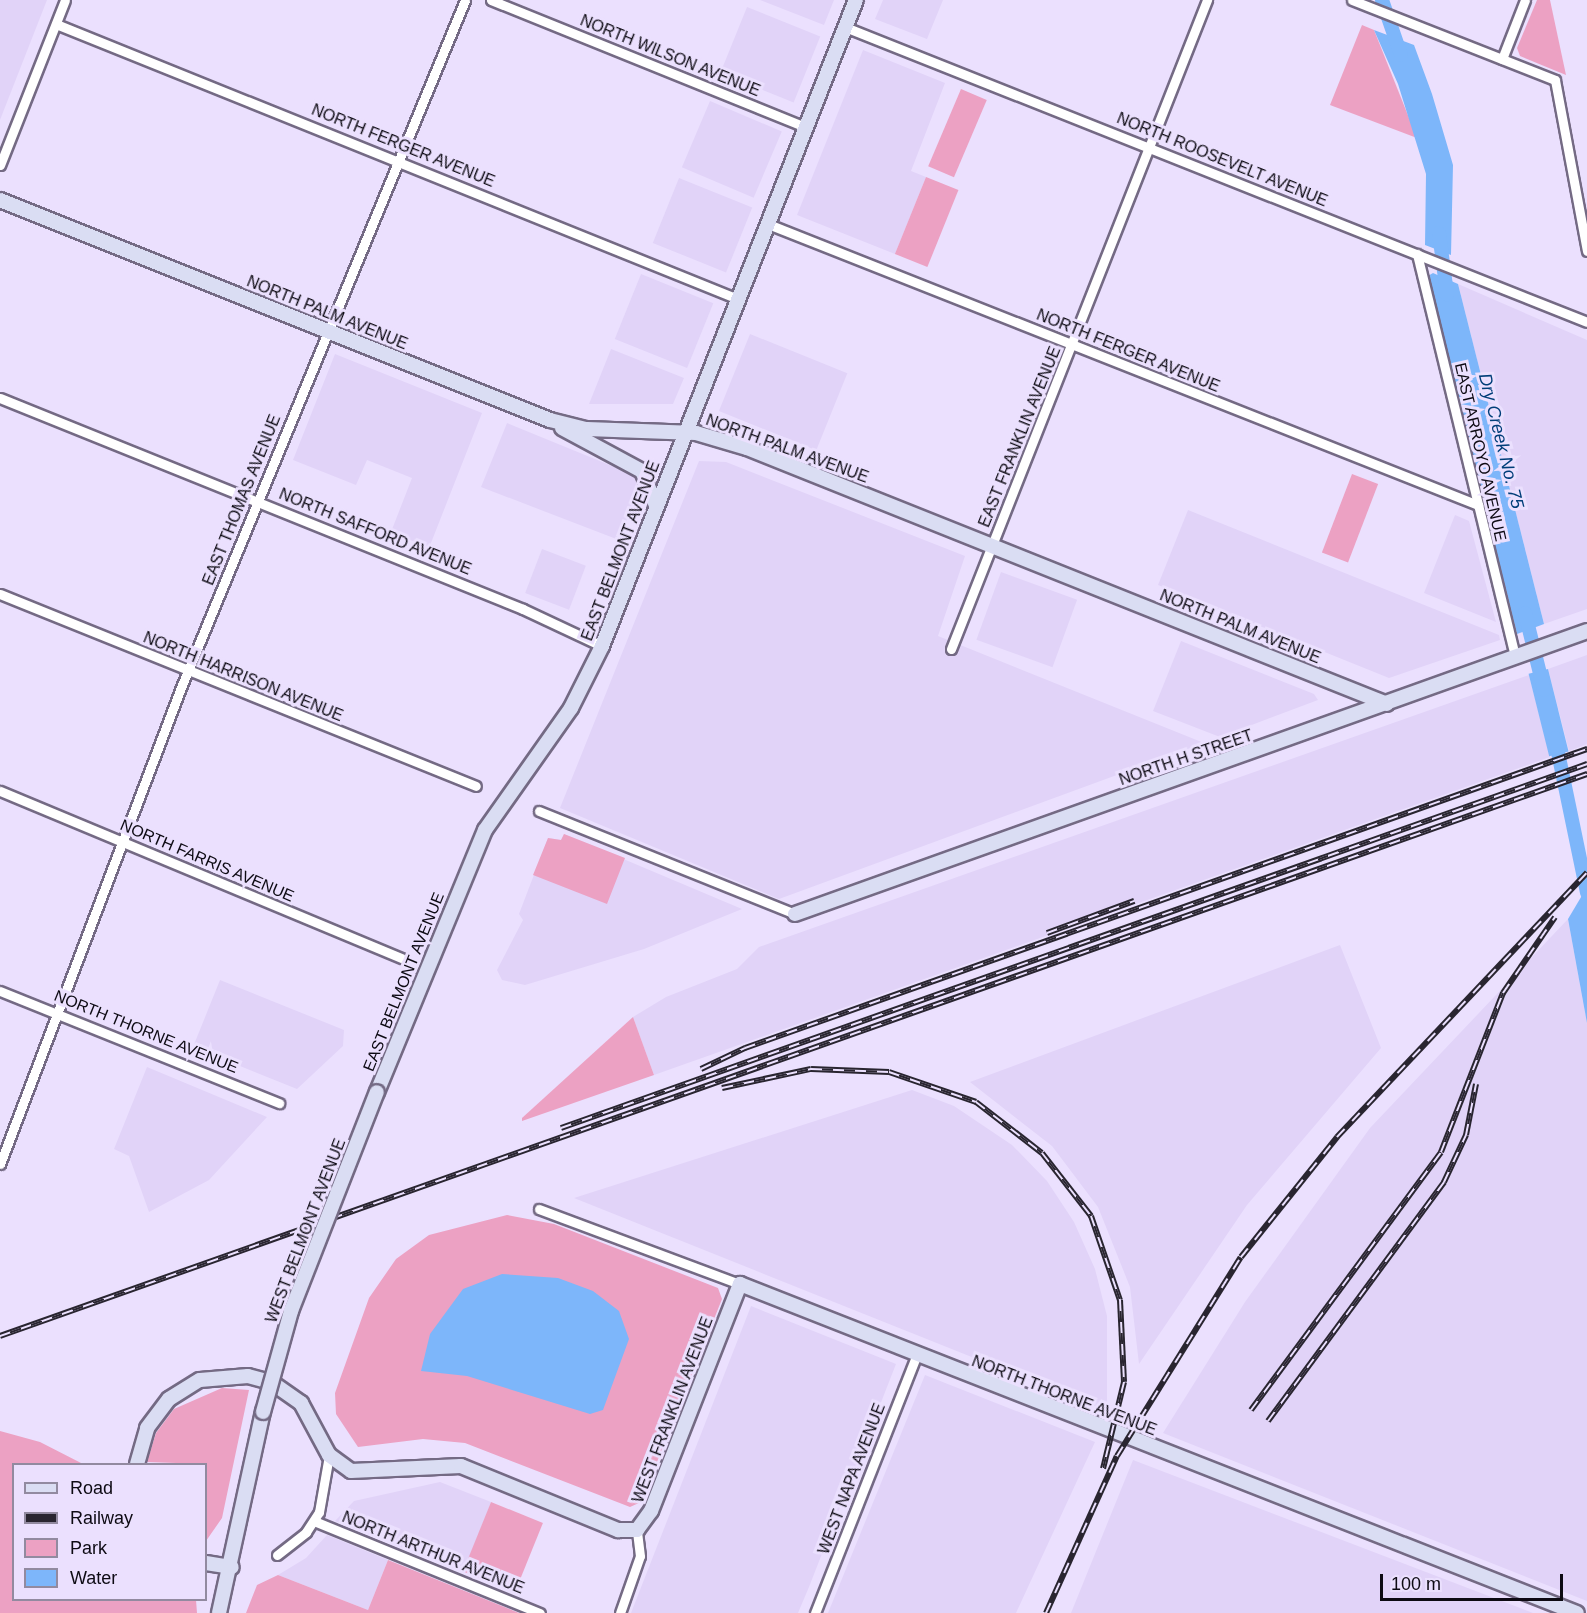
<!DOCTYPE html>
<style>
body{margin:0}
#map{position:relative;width:1587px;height:1613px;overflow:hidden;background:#ebe0fe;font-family:Arial,sans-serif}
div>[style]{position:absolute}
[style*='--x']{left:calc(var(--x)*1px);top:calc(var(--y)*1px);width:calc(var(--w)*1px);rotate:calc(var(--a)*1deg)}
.built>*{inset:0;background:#e1d3f8;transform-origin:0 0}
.green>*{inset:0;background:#eca1c3;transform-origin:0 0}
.water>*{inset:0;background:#7db6fa;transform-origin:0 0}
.canal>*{height:14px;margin:-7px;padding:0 7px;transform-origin:7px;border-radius:7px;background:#7db6fa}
.roads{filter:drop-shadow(2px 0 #746a84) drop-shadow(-2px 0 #746a84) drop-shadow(0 2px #746a84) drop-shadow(0 -2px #746a84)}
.street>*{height:9px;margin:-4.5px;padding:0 4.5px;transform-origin:4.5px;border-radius:4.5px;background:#fff}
.secondary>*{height:14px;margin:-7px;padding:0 7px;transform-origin:7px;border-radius:7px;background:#daddf3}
.rail>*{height:6px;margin-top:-3px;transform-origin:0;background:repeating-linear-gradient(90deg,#ebe0fe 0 11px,#292530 0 22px);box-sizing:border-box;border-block:2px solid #292530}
.bridges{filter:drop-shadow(2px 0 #746a84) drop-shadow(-2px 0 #746a84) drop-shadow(0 2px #746a84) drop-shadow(0 -2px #746a84)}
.secondary-bridge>*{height:14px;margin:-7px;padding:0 7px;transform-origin:7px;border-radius:7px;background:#daddf3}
span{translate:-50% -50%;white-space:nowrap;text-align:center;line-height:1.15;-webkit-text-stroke:6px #ebe0fe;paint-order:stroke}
.street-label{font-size:16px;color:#0d0a13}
.water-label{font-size:18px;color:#003e79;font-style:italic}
.legend{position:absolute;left:12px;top:1463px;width:195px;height:138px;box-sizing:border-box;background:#ebe0fe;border:2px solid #928aa0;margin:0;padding:8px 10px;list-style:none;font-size:18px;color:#0d0a13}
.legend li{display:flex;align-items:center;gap:12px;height:30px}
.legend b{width:30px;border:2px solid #928aa0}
.scale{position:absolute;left:1380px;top:1574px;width:183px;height:27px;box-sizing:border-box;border:3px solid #0d0a13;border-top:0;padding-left:8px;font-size:18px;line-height:21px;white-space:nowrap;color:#0d0a13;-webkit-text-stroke:4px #ebe0fe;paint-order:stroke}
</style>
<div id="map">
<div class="built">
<div style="clip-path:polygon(0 0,47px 0,0 120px)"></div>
<div style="clip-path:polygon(760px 0,834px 0,824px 25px)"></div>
<div style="clip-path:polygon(883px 0,943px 0,927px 39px,875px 19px)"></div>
<div style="left:747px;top:7px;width:79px;height:71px;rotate:22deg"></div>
<div style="clip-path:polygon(863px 50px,945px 83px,911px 171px,926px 177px,895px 254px,797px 215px)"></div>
<div style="left:710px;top:101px;width:78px;height:72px;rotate:23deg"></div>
<div style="left:679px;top:178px;width:79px;height:70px;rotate:22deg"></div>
<div style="left:641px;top:274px;width:78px;height:70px;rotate:22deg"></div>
<div style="clip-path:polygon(1458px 284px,1587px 340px,1587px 609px,1544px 624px)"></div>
<div style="left:750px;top:334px;width:105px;height:83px;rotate:22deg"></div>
<div style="clip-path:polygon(611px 349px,684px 378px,673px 404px,589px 404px)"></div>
<div style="clip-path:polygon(335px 354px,482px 413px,429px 548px,391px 532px,412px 478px,367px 460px,356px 485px,293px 460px)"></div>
<div style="clip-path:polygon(507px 423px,634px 475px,640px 488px,619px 540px,481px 487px)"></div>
<div style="clip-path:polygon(699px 461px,726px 462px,965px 556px,938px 636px,1204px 743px,779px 899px,560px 808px)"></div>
<div style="clip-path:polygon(1188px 510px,1499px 635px,1500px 640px,1389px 678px,1158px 585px)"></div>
<div style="clip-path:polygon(1455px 515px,1469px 521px,1496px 622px,1424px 593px)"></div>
<div style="left:542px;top:549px;width:47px;height:47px;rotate:21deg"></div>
<div style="left:1001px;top:572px;width:81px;height:72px;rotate:20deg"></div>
<div style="clip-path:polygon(1181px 641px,1314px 694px,1318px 700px,1220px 737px,1153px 711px)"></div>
<div style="clip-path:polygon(1587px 655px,1587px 744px,1569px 751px,1548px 669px)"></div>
<div style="clip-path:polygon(1529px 675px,1550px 757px,654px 1075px,633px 1017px,666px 997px,737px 969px,759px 947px)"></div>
<div style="clip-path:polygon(564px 834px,742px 909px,644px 949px,525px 985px,502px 980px,497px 970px,523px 920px,519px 914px,548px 838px,561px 840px)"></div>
<div style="clip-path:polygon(1568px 919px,1587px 1023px,1587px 1601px,1163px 1433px,1245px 1302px,1370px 1128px)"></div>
<div style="clip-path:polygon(1340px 945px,1381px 1048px,1247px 1205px,1139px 1364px,1130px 1287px,1098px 1207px,1052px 1146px,970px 1082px)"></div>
<div style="clip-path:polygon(220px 980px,344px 1030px,343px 1046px,297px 1089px,193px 1047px)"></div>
<div style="clip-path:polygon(147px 1067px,267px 1117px,209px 1180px,149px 1212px,129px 1156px,114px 1149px)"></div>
<div style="clip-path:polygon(912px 1090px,954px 1106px,1012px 1145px,1047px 1181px,1074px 1222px,1095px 1269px,1107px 1316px,1107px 1411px,574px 1198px)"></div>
<div style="clip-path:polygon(751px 1306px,896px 1364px,809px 1587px,798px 1613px,631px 1613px)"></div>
<div style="clip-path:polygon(925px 1375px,1095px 1442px,1016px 1613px,828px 1613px)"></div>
<div style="clip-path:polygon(1133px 1460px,1533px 1613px,1071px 1613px)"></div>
<div style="clip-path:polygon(440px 1482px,491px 1502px,464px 1572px,335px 1521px,354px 1501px)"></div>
<div style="clip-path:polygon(327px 1535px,388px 1560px,368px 1610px,278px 1575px,306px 1558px)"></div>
</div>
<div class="green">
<div style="clip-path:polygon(1537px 0,1550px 0,1566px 75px,1520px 56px,1517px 48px)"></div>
<div style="clip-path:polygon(1362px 25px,1374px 30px,1417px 138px,1330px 105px)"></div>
<div style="left:961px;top:89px;width:28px;height:84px;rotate:23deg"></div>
<div style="left:926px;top:177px;width:35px;height:83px;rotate:22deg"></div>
<div style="left:1352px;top:474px;width:28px;height:84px;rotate:21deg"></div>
<div style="clip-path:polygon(564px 834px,625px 858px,607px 904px,533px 875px,548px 838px,561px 840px)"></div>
<div style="clip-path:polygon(633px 1017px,654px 1075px,522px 1121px,522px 1118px)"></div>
<div style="clip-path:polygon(507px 1215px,554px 1224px,718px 1288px,722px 1299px,641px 1502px,630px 1507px,465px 1443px,423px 1439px,358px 1447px,336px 1414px,335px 1393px,369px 1298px,396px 1259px,429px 1235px)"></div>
<div style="clip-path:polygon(222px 1388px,249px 1390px,222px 1518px,206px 1541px,206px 1464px,147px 1462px,156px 1433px,174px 1409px)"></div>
<div style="clip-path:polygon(0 1431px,40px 1442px,83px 1464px,14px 1464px,14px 1600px,196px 1600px,197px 1613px,0 1613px)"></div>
<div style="left:491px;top:1502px;width:56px;height:75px;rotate:22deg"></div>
<div style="clip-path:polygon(388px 1560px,519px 1613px,246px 1613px,257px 1585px,278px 1575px,368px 1610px)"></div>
</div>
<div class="water">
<div style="clip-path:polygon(1374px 30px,1414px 45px,1432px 94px,1453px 165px,1451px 255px,1425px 245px,1426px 174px,1398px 84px)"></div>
<div style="clip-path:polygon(1433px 273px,1458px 284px,1544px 624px,1517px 634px,1428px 276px)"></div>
<div style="left:1548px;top:669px;width:85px;height:20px;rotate:76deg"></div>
<div style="clip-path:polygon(1587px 887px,1587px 1023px,1568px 919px)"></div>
<div style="clip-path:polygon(502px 1274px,558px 1278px,593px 1291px,619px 1311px,629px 1339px,603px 1410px,590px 1414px,467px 1376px,421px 1371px,430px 1334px,463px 1289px)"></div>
</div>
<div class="canal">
<div style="--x:1382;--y:0;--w:58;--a:70.9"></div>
<div style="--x:1439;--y:233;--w:62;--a:82.5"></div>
<div style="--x:1525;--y:613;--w:79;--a:76.1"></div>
<div style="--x:1555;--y:738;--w:158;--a:78.3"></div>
</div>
<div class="roads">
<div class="street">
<div style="--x:491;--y:0;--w:340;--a:22"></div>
<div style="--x:1352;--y:0;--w:218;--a:21.5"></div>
<div style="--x:1555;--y:80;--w:174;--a:79.4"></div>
<div style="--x:56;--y:24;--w:735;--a:21.96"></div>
<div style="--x:845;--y:27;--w:798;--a:21.68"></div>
<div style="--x:1502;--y:59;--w:63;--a:-68.7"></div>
<div style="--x:0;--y:165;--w:177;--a:-68.5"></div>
<div style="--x:768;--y:224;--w:764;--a:21.59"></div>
<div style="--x:1417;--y:254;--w:414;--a:76.3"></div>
<div style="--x:0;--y:398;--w:564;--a:21.97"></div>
<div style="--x:523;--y:609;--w:87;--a:25.1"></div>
<div style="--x:0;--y:594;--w:513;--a:21.97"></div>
<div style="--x:951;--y:649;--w:698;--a:-68.47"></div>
<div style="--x:0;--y:791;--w:435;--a:22.6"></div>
<div style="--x:539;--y:811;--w:276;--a:21.9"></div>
<div style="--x:0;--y:991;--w:301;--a:21.9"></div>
<div style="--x:0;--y:1164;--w:512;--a:-69.2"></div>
<div style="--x:182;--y:685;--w:741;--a:-67.55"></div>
<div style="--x:539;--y:1209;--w:215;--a:20.5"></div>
<div style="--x:314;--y:1521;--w:244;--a:22.2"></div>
<div style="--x:277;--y:1555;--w:37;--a:-38"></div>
<div style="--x:306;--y:1532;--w:24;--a:-57"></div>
<div style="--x:319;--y:1512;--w:58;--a:-80"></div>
<div style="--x:620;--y:1613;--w:60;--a:-70.7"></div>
<div style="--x:640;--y:1556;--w:26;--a:-97"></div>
<div style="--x:815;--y:1613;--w:276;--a:-68.5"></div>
</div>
<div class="secondary">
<div style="--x:0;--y:200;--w:592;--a:21.8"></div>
<div style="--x:550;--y:420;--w:38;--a:14"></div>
<div style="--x:587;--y:429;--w:109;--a:2.1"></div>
<div style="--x:696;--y:433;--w:53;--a:16.4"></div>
<div style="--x:747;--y:448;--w:689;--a:21.8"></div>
<div style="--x:562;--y:428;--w:91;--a:28.3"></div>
<div style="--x:642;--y:471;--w:38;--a:68"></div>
<div style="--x:795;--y:914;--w:841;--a:-19.66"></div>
<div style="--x:377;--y:1092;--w:283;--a:-67.6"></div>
<div style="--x:485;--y:830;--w:149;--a:-54.8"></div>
<div style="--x:571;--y:708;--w:69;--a:-63.4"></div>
<div style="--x:602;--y:646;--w:694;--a:-68.54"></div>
<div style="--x:137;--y:1464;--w:37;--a:-74"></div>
<div style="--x:147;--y:1428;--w:36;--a:-53"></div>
<div style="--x:169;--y:1399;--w:36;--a:-32"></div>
<div style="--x:200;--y:1380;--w:48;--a:-4.8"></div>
<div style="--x:248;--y:1376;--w:24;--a:15"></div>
<div style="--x:271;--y:1382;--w:37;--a:35"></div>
<div style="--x:301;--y:1403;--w:59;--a:61.7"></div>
<div style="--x:329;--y:1455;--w:27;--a:36"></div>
<div style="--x:351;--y:1471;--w:110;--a:-2.6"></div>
<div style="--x:461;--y:1466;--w:170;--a:22.2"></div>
<div style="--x:618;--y:1530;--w:19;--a:0"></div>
<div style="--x:637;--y:1530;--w:24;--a:-54"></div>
<div style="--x:651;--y:1511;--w:244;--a:-68.6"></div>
<div style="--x:740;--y:1284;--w:899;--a:21.46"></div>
<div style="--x:206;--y:1563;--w:26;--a:9"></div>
<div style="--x:219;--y:1613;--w:206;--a:-77.7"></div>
</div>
</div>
<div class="rail">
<div style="--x:1047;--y:933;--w:93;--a:-20.2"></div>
<div style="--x:701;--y:1069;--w:49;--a:-25.5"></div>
<div style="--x:745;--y:1048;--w:894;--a:-19.55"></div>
<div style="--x:722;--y:1088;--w:91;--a:-12.1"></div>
<div style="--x:811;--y:1069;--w:78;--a:2.2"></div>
<div style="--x:889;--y:1072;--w:92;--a:19"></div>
<div style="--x:976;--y:1102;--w:83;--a:37.7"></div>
<div style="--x:1042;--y:1153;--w:80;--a:52.1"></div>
<div style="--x:1091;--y:1216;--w:89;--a:71"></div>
<div style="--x:1120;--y:1300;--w:82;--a:87.2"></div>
<div style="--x:1124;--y:1382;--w:89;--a:103.6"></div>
<div style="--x:561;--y:1128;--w:1089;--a:-19.53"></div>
<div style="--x:0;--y:1336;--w:1684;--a:-19.5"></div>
<div style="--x:1251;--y:1410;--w:320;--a:-53.6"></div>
<div style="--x:1441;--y:1152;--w:171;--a:-68.7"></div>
<div style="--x:1503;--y:993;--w:92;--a:-55.6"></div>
<div style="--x:1268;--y:1421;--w:297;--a:-53.6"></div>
<div style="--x:1444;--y:1182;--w:52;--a:-64.9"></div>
<div style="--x:1466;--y:1135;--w:52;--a:-78.9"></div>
<div style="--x:1046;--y:1613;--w:172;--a:-65.7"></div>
<div style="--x:1117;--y:1456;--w:234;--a:-58.1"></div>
<div style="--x:1241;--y:1257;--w:154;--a:-51.3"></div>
<div style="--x:1337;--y:1137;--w:364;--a:-46.6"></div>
</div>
<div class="bridges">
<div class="secondary-bridge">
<div style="--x:263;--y:1412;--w:105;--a:-74.5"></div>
<div style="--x:291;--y:1311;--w:235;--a:-68.6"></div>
</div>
</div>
<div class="street-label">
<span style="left:670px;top:56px;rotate:22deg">NORTH WILSON AVENUE</span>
<span style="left:403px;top:146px;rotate:22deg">NORTH FERGER AVENUE</span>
<span style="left:1222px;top:160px;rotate:22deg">NORTH ROOSEVELT AVENUE</span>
<span style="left:327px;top:313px;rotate:22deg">NORTH PALM AVENUE</span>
<span style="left:1128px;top:351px;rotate:22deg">NORTH FERGER AVENUE</span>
<span style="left:1020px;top:437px;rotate:-68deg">EAST FRANKLIN AVENUE</span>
<span style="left:787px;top:449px;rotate:20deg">NORTH PALM AVENUE</span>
<span style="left:1480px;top:452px;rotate:77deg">EAST ARROYO AVENUE</span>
<span style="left:242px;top:500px;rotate:-68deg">EAST THOMAS AVENUE</span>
<span style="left:375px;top:532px;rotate:22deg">NORTH SAFFORD AVENUE</span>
<span style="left:621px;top:551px;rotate:-69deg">EAST BELMONT AVENUE</span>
<span style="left:1240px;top:627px;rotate:22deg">NORTH PALM AVENUE</span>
<span style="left:243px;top:677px;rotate:22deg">NORTH HARRISON AVENUE</span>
<span style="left:1186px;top:758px;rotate:-19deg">NORTH H STREET</span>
<span style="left:207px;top:861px;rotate:23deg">NORTH FARRIS AVENUE</span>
<span style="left:404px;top:982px;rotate:-68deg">EAST BELMONT AVENUE</span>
<span style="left:146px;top:1032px;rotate:22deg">NORTH THORNE AVENUE</span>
<span style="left:306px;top:1231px;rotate:-69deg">WEST BELMONT AVENUE</span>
<span style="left:1064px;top:1396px;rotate:21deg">NORTH THORNE AVENUE</span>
<span style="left:673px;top:1410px;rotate:-69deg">WEST FRANKLIN AVENUE</span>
<span style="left:852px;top:1479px;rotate:-69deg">WEST NAPA AVENUE</span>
<span style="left:433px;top:1553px;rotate:22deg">NORTH ARTHUR AVENUE</span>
</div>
<div class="water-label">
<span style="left:1501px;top:441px;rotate:76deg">Dry Creek No. 75</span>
</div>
<ul class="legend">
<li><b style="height:8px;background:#daddf3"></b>Road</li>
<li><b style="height:8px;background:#292530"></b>Railway</li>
<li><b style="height:16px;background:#eca1c3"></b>Park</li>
<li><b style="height:16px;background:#7db6fa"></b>Water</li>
</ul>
<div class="scale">100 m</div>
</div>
